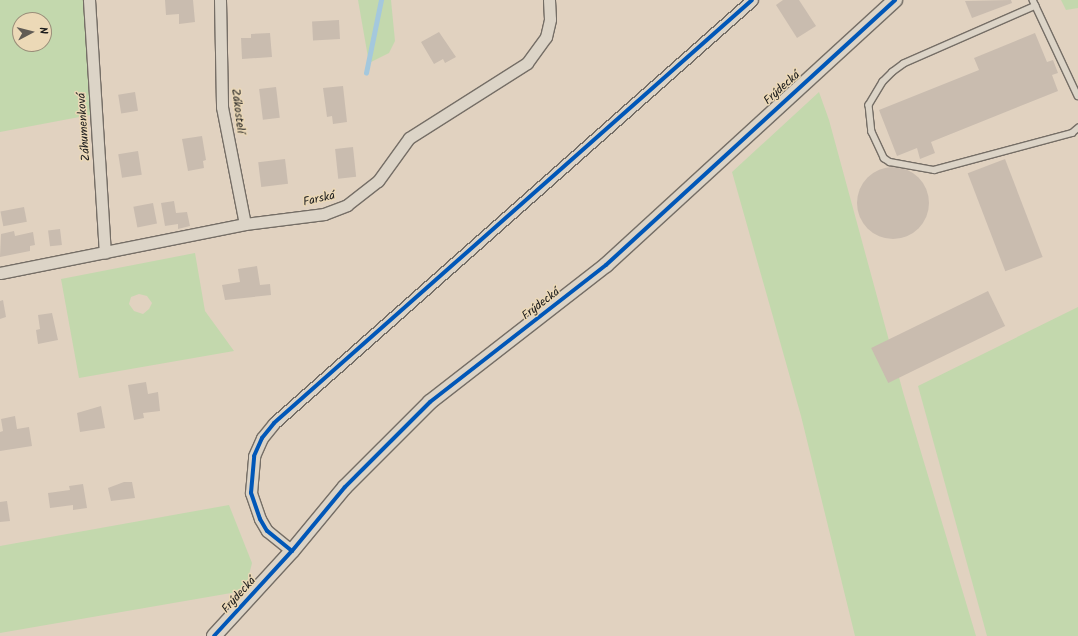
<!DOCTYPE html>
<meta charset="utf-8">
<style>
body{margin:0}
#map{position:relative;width:1078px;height:636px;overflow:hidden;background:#e1d2c0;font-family:Kalam,sans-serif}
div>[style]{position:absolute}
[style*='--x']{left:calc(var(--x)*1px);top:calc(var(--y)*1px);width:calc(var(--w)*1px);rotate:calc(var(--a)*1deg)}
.green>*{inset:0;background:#c3d8ad}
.stream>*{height:4.5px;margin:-2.25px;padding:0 2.25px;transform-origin:2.25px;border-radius:2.25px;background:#a4c8dd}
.building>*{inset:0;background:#c9bcaf;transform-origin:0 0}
.round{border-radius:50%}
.roads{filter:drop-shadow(1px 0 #756e66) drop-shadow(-1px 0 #756e66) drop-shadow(0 1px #756e66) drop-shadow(0 -1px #756e66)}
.service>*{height:5.5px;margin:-2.75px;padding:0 2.75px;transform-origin:2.75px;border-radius:2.75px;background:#dcd4c7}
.minor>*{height:11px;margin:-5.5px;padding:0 5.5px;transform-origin:5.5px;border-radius:5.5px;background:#dcd4c7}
.tertiary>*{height:14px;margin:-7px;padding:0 7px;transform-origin:7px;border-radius:7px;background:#dcd4c7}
.cycleway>*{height:4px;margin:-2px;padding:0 2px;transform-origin:2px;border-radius:2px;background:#0057b8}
span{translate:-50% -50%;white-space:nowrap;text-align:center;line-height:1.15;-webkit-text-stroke:3px #ecd9b7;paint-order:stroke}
.street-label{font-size:12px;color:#1c1c1c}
.north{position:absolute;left:12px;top:12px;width:40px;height:40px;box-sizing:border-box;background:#ecd9b7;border:1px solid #998d79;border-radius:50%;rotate:83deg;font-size:11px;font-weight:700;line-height:16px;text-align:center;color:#1c1c1c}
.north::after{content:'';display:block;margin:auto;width:14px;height:18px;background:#615c55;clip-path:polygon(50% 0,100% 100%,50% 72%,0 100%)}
</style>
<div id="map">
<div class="green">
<div style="clip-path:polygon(evenodd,0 0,86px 0,90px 115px,0 132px,0 0,20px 20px,44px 20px,44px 44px,20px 44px,20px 20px)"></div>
<div style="clip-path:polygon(358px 0,391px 0,395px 41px,389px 53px,369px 63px)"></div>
<div style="clip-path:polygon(1061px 0,1078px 0,1078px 8px,1066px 10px)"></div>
<div style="clip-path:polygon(819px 92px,829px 120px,903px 392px,976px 636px,855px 636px,801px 416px,732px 172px)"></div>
<div style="clip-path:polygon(evenodd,195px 253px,205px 311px,234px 351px,79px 378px,61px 279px,195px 253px,139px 294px,147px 296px,152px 303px,149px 309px,143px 314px,134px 311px,129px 304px,131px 297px,139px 294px)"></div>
<div style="clip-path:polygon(1078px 307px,1078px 636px,987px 636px,918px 386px)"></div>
<div style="clip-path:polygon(229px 505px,252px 563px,248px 579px,237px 592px,0 633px,0 546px)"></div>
</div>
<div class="stream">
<div style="--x:366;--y:73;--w:75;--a:-78.4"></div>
</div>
<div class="building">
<div style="clip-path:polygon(165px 0,193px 0,195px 22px,179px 24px,179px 14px,166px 15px)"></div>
<div style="clip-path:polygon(783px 0,799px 0,816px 26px,797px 38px,776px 5px)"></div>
<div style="clip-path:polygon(1011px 0,1012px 3px,972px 18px,965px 1px)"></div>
<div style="left:339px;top:20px;width:19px;height:27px;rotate:87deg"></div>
<div style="clip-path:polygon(439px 32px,456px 57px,445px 63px,443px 59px,434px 64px,421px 42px)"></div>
<div style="clip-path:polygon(270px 33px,272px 57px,242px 59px,241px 38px,251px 38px,251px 34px)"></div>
<div style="clip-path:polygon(1035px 33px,1047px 62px,1053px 60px,1058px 73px,1052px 75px,1058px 91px,931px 142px,935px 153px,920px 159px,917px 148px,897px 156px,879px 110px,979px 70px,974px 58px)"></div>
<div style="clip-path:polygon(343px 86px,347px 122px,333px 124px,332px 116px,327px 117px,323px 88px)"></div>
<div style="left:276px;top:87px;width:31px;height:17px;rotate:83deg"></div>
<div style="left:135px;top:92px;width:19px;height:17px;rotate:81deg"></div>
<div style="clip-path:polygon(202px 136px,206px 160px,203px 161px,204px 168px,188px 171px,182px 139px)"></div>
<div style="left:353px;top:147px;width:30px;height:18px;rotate:84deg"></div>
<div style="left:138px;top:151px;width:24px;height:20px;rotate:81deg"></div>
<div style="left:285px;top:159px;width:25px;height:27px;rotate:83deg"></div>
<div style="left:1005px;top:159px;width:105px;height:40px;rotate:69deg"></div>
<div class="round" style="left:857px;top:167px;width:72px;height:72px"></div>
<div style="clip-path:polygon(174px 201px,176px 213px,187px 212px,190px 226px,178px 229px,178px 224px,165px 226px,161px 203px)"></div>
<div style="left:153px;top:203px;width:21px;height:20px;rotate:79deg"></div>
<div style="left:24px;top:207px;width:15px;height:24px;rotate:79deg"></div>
<div style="left:60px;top:229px;width:16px;height:12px;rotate:83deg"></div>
<div style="clip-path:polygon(14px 231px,15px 236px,33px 232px,35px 245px,30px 246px,30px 251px,0 257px,1px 234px)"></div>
<div style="clip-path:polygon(257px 266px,260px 285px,270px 284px,271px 295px,225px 300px,222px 285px,240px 282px,238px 269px)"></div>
<div style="left:988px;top:291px;width:39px;height:130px;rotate:64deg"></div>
<div style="clip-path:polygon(3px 300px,6px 317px,0 319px,0 301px)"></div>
<div style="clip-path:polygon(52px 313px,58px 340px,38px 344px,36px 330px,40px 329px,38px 315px)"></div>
<div style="clip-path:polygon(146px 382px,148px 394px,158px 392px,160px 411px,143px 413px,144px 418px,134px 420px,128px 385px)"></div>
<div style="clip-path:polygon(101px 406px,105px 428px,80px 432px,77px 413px)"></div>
<div style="clip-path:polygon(15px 416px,17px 429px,29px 427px,32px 446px,0 451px,0 432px,3px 431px,1px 419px)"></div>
<div style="clip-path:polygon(124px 482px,132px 482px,135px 498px,111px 501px,108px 488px)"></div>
<div style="clip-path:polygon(83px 484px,87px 508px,73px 510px,73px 505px,50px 508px,48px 493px,70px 490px,69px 486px)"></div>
<div style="clip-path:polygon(7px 501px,10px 521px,0 522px,0 502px)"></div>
</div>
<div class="roads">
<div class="service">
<div style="--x:1033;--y:0;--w:106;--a:64.9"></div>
<div style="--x:1036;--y:6;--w:144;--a:156.3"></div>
<div style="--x:904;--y:64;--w:14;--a:144"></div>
<div style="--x:893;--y:72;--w:14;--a:135"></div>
<div style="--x:883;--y:82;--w:27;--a:121"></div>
<div style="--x:869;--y:105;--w:27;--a:84"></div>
<div style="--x:872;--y:132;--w:29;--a:65"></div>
<div style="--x:884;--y:158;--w:7;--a:34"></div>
<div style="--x:890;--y:162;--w:45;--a:10.3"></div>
<div style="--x:934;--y:170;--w:143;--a:-15"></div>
<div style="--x:1072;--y:133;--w:8;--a:-40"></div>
</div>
<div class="minor">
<div style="--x:89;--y:0;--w:253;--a:86.4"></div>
<div style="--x:220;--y:0;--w:107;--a:88.9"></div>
<div style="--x:222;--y:107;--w:119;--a:78.9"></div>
<div style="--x:0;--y:273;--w:250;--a:-11.3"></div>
<div style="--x:245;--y:224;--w:80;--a:-7.2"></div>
<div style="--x:324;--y:214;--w:25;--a:-21"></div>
<div style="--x:347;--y:205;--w:39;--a:-38"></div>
<div style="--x:378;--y:181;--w:53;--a:-54.2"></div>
<div style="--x:409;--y:138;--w:140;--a:-32.4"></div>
<div style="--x:527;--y:63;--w:32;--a:-54"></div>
<div style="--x:546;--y:37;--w:18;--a:-77"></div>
<div style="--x:550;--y:19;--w:19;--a:-93"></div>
<div style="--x:292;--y:551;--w:32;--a:-141"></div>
<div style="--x:267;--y:531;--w:14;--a:-120"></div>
<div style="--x:260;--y:519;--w:28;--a:-109"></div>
<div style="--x:251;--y:493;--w:37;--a:-85"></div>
<div style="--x:254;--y:456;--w:20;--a:-66"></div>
<div style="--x:262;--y:438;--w:19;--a:-51"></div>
<div style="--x:274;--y:423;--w:638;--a:-41.51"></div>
</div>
<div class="tertiary">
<div style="--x:214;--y:636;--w:115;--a:-47.5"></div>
<div style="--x:292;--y:551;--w:83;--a:-50.4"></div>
<div style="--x:345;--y:487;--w:120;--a:-45"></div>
<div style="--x:430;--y:402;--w:223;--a:-37.9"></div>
<div style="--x:606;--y:265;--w:392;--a:-42.5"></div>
</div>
</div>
<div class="cycleway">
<div style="--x:292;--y:551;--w:32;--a:-141"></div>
<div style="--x:267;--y:531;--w:14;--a:-120"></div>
<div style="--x:260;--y:519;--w:28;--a:-109"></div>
<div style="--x:251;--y:493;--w:37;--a:-85"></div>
<div style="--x:254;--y:456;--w:20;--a:-66"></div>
<div style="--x:262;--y:438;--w:19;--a:-51"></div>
<div style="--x:274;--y:423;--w:638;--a:-41.51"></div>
<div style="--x:214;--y:636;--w:115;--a:-47.5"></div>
<div style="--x:292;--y:551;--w:83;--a:-50.4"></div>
<div style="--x:345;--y:487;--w:120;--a:-45"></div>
<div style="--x:430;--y:402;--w:223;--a:-37.9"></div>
<div style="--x:606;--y:265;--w:392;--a:-42.5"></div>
</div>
<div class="street-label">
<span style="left:782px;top:88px;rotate:-42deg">Frýdecká</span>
<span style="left:238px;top:111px;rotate:83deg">Zákostelí</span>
<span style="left:84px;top:127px;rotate:-94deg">Záhumenková</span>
<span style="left:319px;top:199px;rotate:-13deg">Farská</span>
<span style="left:541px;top:304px;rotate:-38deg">Frýdecká</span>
<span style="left:239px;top:595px;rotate:-48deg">Frýdecká</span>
</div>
<div class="north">N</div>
</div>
